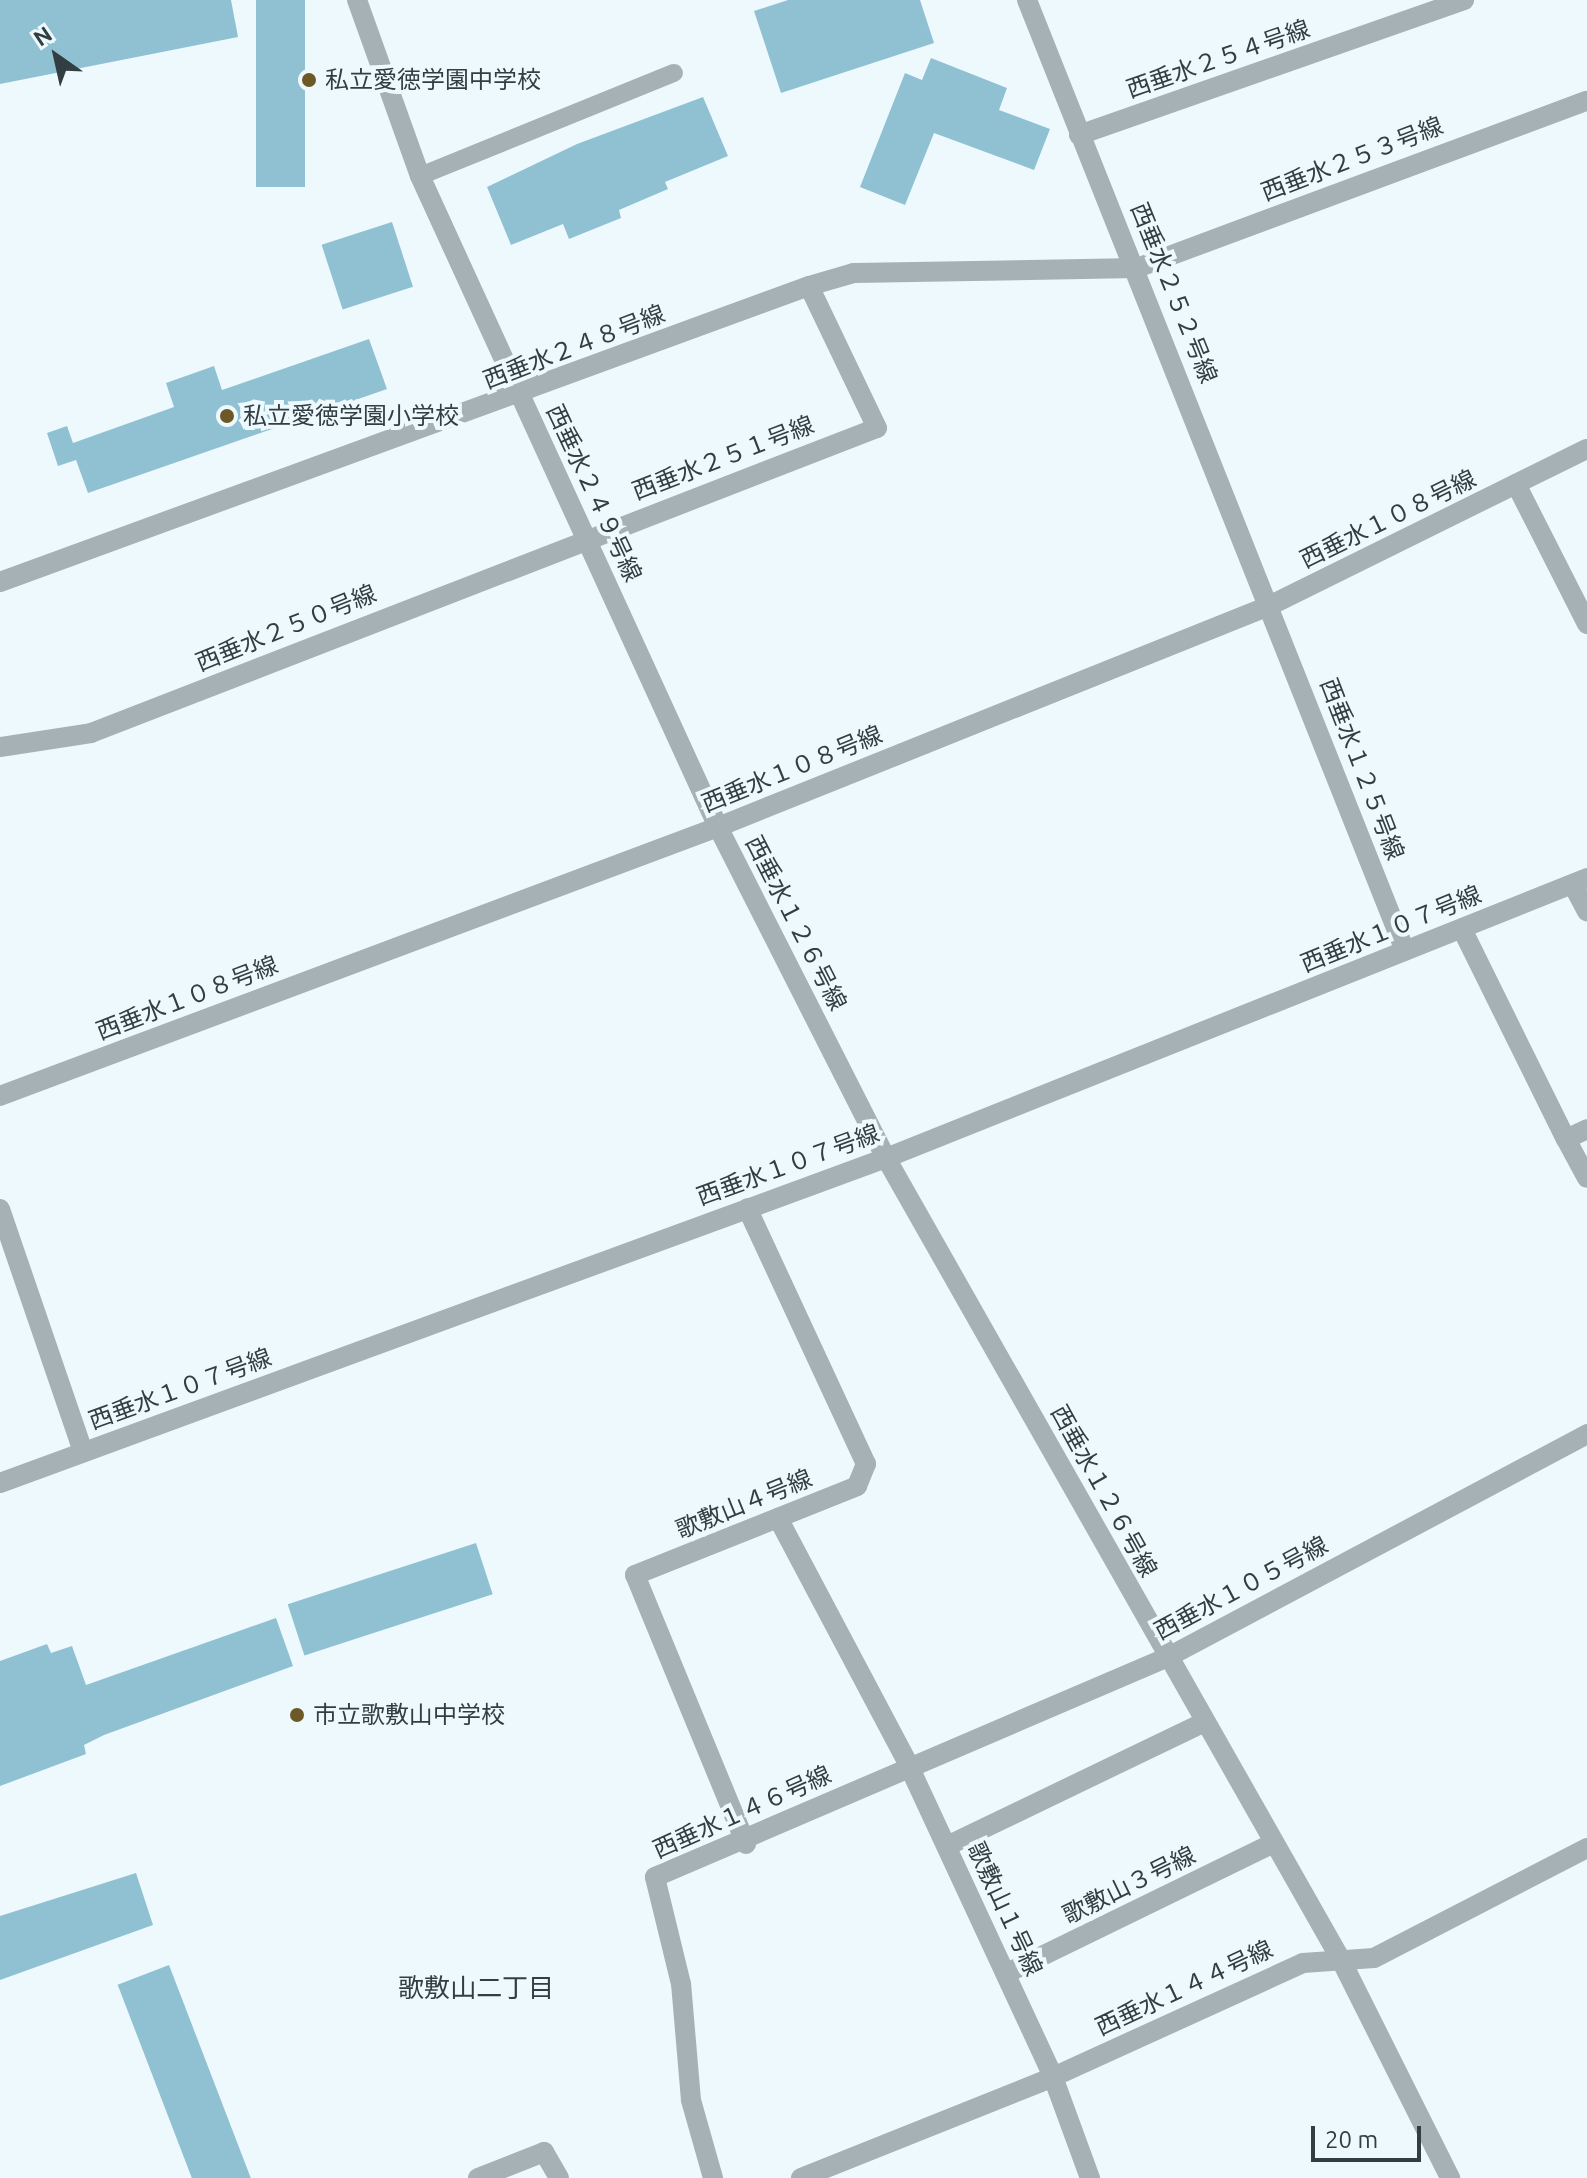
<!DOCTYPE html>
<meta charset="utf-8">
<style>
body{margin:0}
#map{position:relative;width:1587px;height:2178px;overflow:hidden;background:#eef9fe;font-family:Ubuntu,"Noto Sans JP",sans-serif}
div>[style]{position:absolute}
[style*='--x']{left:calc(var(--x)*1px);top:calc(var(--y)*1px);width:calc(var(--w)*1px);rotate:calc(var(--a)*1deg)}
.building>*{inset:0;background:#90c1d3;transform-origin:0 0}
.lane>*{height:18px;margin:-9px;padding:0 9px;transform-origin:9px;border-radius:9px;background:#a5b1b5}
.street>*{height:20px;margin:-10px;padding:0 10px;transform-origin:10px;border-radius:10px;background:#a5b1b5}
.dots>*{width:22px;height:22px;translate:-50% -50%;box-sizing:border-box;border:4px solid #eef9fe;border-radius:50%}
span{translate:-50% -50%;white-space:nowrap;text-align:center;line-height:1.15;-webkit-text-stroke:8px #eef9fe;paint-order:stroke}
.street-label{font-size:24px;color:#333e43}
.poi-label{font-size:24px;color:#333e43}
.left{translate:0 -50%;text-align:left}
.neighbourhood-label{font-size:26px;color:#333e43}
.north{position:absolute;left:16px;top:16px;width:80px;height:80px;-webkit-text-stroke:6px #eef9fe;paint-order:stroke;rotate:326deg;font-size:22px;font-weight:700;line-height:32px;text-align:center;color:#333e43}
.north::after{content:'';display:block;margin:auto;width:28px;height:36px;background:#333e43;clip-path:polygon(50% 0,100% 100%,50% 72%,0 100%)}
.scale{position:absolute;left:1311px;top:2126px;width:110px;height:36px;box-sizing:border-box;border:4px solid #333e43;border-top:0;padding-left:10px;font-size:24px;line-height:28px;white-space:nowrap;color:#333e43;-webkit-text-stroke:6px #eef9fe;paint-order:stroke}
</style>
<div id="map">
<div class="building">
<div style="clip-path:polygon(0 0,231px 0,238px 37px,0 84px)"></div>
<div style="left:256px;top:0;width:49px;height:187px"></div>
<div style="clip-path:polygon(788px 0,920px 0,934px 43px,781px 93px,754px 11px)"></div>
<div style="clip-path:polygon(931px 58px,1007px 88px,999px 110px,1050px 129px,1034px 170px,934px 133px,905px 205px,860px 187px,905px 73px,922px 80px)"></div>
<div style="clip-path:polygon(703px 97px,728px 156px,665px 182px,668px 189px,619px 210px,621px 218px,569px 239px,563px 224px,511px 245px,487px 187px,577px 144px)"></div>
<div style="left:392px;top:222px;width:68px;height:74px;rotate:72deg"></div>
<div style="clip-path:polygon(369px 339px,387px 389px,88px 493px,76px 460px,58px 466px,47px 433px,67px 426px,73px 443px,174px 407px,166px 383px,214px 366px,222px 390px)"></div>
<div style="left:476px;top:1543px;width:54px;height:198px;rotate:72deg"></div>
<div style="clip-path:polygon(276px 1618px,293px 1666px,104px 1735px,84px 1745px,86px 1754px,0 1786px,0 1661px,47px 1644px,51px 1653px,72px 1646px,86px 1685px)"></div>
<div style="clip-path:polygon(136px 1873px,153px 1925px,0 1980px,0 1916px)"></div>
<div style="left:169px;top:1965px;width:228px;height:55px;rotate:69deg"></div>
</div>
<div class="lane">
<div style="--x:420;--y:176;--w:274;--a:-22.1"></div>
</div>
<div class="street">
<div style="--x:357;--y:0;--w:187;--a:70.3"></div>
<div style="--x:420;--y:176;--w:716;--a:65.4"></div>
<div style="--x:718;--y:827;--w:371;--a:63.1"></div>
<div style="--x:886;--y:1158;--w:922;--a:60.43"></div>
<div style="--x:1341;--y:1960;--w:244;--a:63.4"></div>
<div style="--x:1027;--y:0;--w:1023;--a:68.32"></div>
<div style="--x:1079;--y:135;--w:408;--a:-19.3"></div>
<div style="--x:1516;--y:484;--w:157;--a:63.1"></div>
<div style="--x:0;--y:582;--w:861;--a:-20.1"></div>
<div style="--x:809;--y:286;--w:47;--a:-16.1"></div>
<div style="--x:854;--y:273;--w:283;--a:-1"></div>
<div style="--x:1137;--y:268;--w:480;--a:-20.4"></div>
<div style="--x:0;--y:747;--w:92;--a:-8.7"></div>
<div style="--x:91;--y:733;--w:843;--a:-21.21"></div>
<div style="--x:877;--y:428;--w:157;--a:-115.6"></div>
<div style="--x:1573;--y:885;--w:30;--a:62"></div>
<div style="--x:1462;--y:929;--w:234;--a:63.7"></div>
<div style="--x:1566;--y:1139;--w:23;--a:-25"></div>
<div style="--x:0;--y:1096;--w:767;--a:-20.54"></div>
<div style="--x:718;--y:827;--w:596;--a:-21.87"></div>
<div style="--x:1271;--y:605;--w:352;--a:-26.3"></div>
<div style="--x:1566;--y:1139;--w:44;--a:61.7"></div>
<div style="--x:0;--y:1209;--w:257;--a:71.1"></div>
<div style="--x:0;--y:1483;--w:944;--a:-20.14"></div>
<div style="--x:886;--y:1158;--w:755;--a:-21.77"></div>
<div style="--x:778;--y:1518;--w:278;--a:62.1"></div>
<div style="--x:908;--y:1764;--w:345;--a:65.1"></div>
<div style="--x:1053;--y:2077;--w:108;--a:69.9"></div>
<div style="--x:746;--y:1844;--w:291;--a:-112.4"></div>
<div style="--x:635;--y:1575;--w:239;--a:-21.8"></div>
<div style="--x:857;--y:1486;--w:24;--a:-68"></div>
<div style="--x:866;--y:1464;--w:282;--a:-114.9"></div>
<div style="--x:947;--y:1846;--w:286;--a:-25.7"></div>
<div style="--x:1007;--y:1973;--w:297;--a:-26"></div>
<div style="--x:478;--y:2178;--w:71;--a:-21.5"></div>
<div style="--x:544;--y:2152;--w:30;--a:60"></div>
<div style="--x:713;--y:2178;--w:81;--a:-105.8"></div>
<div style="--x:691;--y:2100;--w:116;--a:-94.9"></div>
<div style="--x:681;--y:1984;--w:110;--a:-103.7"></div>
<div style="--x:655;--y:1877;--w:558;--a:-23.21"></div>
<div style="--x:1168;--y:1657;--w:475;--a:-28"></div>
<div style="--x:801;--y:2178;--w:271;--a:-21.8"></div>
<div style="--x:1053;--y:2077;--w:275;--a:-24.5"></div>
<div style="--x:1303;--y:1963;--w:71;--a:-4"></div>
<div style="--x:1374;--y:1958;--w:240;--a:-27.3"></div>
</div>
<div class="dots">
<div style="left:309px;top:80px;background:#6d5827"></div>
<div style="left:227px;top:416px;background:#6d5827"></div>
<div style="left:297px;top:1715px;background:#6d5827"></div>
</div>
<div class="street-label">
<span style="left:1218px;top:59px;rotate:-19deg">西垂水２５４号線</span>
<span style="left:1352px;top:159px;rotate:-21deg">西垂水２５３号線</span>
<span style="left:1174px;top:293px;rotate:68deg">西垂水２５２号線</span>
<span style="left:574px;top:347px;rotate:-21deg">西垂水２４８号線</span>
<span style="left:723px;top:458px;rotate:-21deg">西垂水２５１号線</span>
<span style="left:594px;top:493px;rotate:65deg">西垂水２４９号線</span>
<span style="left:1388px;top:519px;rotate:-26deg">西垂水１０８号線</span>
<span style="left:286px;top:628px;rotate:-22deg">西垂水２５０号線</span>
<span style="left:792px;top:769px;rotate:-22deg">西垂水１０８号線</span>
<span style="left:1362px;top:769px;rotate:69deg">西垂水１２５号線</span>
<span style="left:796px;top:923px;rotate:63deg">西垂水１２６号線</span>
<span style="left:1391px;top:929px;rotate:-22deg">西垂水１０７号線</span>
<span style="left:187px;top:998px;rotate:-21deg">西垂水１０８号線</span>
<span style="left:788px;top:1165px;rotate:-20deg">西垂水１０７号線</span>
<span style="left:180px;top:1389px;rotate:-20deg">西垂水１０７号線</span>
<span style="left:1104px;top:1491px;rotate:61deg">西垂水１２６号線</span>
<span style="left:744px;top:1504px;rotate:-22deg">歌敷山４号線</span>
<span style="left:1241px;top:1588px;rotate:-28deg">西垂水１０５号線</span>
<span style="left:742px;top:1812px;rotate:-24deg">西垂水１４６号線</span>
<span style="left:1129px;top:1885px;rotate:-26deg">歌敷山３号線</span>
<span style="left:1005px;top:1909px;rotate:65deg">歌敷山１号線</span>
<span style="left:1184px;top:1988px;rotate:-25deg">西垂水１４４号線</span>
</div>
<div class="poi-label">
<span class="left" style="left:325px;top:80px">私立愛徳学園中学校</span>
<span class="left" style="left:243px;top:416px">私立愛徳学園小学校</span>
<span class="left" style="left:313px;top:1715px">市立歌敷山中学校</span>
</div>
<div class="neighbourhood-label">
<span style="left:476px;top:1988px">歌敷山二丁目</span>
</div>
<div class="north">N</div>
<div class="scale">20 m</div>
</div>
